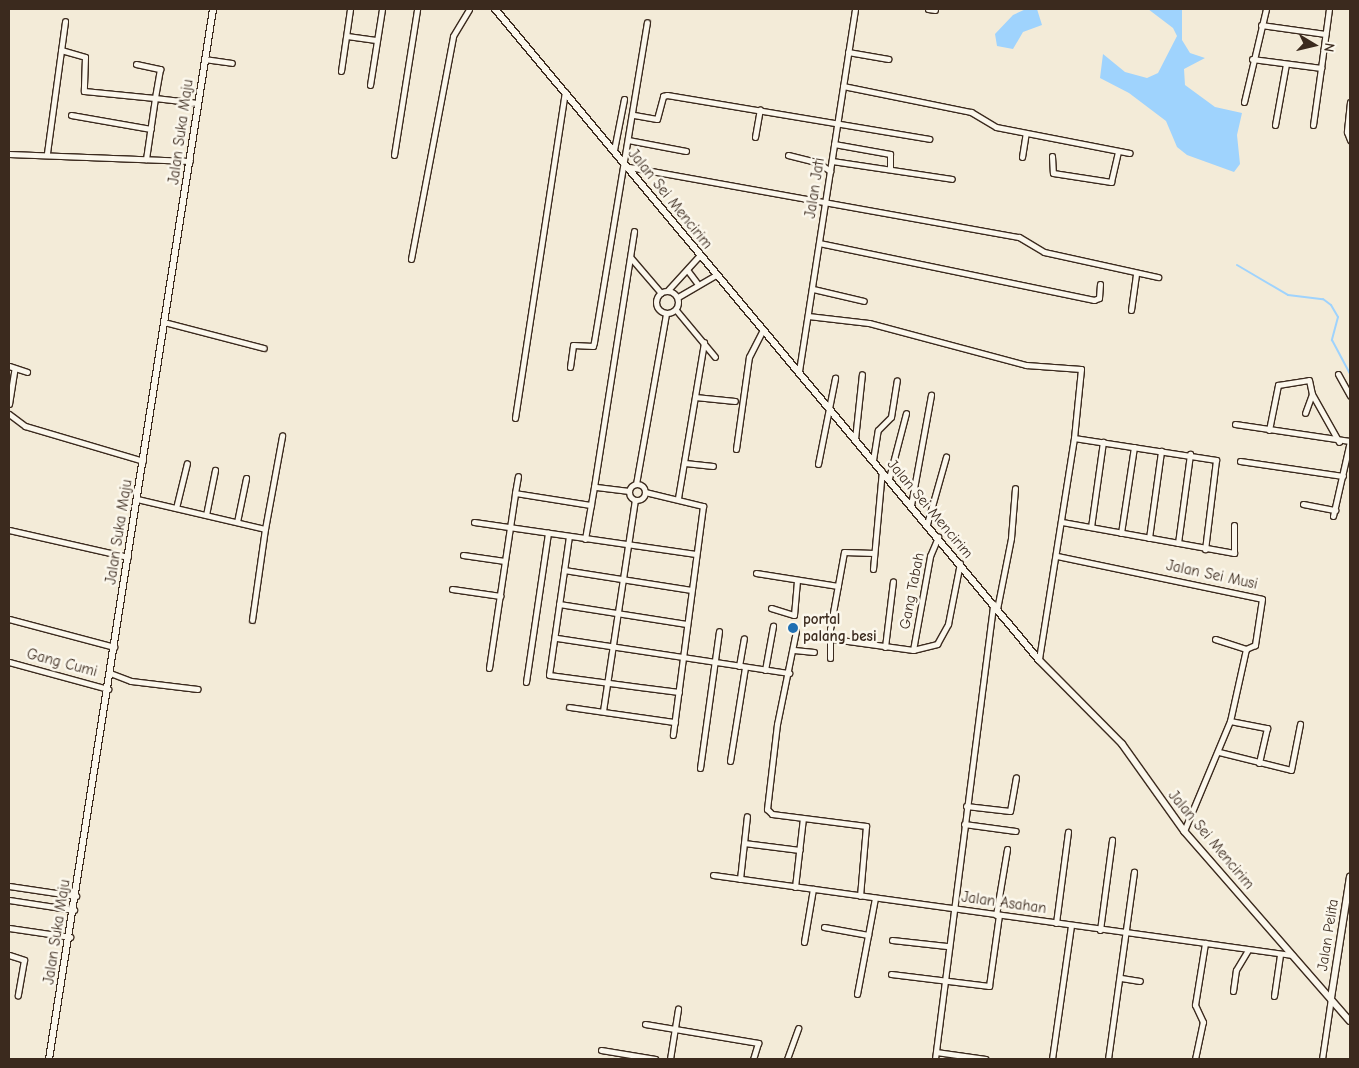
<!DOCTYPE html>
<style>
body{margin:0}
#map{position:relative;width:1359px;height:1068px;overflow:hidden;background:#f3ebd8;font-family:"Comic Neue",sans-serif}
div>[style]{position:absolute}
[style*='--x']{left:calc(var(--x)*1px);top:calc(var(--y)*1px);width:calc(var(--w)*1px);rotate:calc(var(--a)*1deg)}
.water>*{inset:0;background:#9fd3fd}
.stream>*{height:2px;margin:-1px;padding:0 1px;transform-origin:1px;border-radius:1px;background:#9fd3fd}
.roads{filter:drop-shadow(1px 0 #3b2a1e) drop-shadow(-1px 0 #3b2a1e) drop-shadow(0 1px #3b2a1e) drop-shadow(0 -1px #3b2a1e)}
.minor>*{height:5px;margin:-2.5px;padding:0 2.5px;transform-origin:2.5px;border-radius:2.5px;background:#fbf7ec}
.minor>.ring{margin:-2.5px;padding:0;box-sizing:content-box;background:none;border:5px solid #fbf7ec;border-radius:50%}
.tertiary>*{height:6px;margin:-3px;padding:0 3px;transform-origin:3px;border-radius:3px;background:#fbf7ec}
.dots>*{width:14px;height:14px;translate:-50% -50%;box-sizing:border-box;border:2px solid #fbf7ec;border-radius:50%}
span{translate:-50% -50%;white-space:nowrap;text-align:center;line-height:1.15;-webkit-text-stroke:5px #fbf7ec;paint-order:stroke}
.street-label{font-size:15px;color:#3b2a1e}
.poi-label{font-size:15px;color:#3b2a1e;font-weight:700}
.left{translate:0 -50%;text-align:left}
.frame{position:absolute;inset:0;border:10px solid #3b2a1e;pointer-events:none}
.north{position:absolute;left:1289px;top:20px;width:50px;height:50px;-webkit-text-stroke:4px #fbf7ec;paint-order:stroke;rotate:99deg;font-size:14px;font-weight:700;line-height:20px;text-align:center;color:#3b2a1e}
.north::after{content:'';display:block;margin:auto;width:18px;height:22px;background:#3b2a1e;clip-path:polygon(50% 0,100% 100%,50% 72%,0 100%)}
</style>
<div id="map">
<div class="water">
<div style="clip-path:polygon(1026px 9px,1037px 9px,1042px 25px,1023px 32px,1013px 49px,997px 46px,995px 34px,1013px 15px)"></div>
<div style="clip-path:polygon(1148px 9px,1182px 9px,1182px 40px,1190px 53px,1205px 58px,1184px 69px,1185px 85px,1215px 107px,1242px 113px,1237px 135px,1240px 164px,1234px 172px,1187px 155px,1177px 147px,1166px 121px,1129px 93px,1100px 78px,1103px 54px,1125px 72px,1147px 78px,1158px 73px,1177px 36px,1173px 28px)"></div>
</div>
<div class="stream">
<div style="--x:1237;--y:265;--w:59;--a:30.5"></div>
<div style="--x:1288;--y:295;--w:35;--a:7"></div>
<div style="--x:1323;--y:299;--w:10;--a:37"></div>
<div style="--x:1331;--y:305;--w:14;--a:60"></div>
<div style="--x:1338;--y:317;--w:24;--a:105"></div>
<div style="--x:1332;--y:340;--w:38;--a:62"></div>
</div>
<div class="roads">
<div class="minor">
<div style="--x:928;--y:9;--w:7;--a:8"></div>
<div style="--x:1261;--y:25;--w:65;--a:8"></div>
<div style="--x:347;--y:36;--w:29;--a:8"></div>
<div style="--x:61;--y:50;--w:25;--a:16"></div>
<div style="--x:85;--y:57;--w:34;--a:92"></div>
<div style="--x:84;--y:91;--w:71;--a:5.6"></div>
<div style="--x:155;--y:98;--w:62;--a:98.4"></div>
<div style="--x:848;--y:52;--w:41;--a:9.9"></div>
<div style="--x:204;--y:59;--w:28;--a:8"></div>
<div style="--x:1252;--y:59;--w:70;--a:7.4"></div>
<div style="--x:1321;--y:68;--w:60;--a:-82.3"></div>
<div style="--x:136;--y:64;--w:25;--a:12"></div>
<div style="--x:160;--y:69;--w:29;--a:100"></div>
<div style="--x:155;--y:98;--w:43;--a:6.6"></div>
<div style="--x:341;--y:71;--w:63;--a:-81.7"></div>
<div style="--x:370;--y:85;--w:77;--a:-81"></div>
<div style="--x:843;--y:86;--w:131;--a:11.5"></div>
<div style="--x:971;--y:112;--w:29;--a:31"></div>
<div style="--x:996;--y:127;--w:136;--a:11"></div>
<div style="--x:1244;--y:102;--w:96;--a:-76.7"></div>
<div style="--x:1350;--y:102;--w:30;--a:96"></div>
<div style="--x:1347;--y:132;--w:9;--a:69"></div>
<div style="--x:71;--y:115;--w:81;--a:9.9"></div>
<div style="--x:634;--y:115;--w:23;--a:10"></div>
<div style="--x:657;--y:119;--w:24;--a:-75"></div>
<div style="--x:663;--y:96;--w:4;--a:-14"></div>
<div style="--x:667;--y:95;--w:266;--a:9.5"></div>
<div style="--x:1275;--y:125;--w:62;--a:-79.8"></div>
<div style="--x:1313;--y:125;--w:58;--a:-82"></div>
<div style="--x:755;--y:137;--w:28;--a:-80"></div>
<div style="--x:628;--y:140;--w:59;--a:10.7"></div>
<div style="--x:834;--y:144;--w:57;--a:10.1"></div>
<div style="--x:890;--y:154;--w:15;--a:90"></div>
<div style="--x:614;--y:150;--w:52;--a:-78.9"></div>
<div style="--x:47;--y:153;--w:133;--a:-82.2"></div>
<div style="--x:9;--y:154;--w:181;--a:2.2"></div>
<div style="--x:394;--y:155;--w:148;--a:-81"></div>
<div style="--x:788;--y:155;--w:32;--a:14"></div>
<div style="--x:819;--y:163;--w:14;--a:36"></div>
<div style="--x:1052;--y:156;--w:17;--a:87"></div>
<div style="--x:1053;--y:173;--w:59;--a:8.8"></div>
<div style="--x:1111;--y:182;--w:31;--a:-77"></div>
<div style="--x:1022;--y:157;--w:24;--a:-81"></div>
<div style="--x:832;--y:161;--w:121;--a:8.5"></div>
<div style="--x:629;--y:167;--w:396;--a:10.2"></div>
<div style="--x:1019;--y:237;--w:29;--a:31"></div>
<div style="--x:1044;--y:252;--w:117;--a:12.4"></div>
<div style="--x:819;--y:243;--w:281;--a:11.7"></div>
<div style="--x:1094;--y:300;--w:5;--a:-22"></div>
<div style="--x:1099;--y:298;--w:14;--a:-86"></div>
<div style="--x:631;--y:258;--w:46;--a:49.4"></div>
<div style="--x:411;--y:259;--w:227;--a:-79.3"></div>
<div style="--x:453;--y:36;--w:31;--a:-59"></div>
<div style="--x:688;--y:271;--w:15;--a:53"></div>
<div style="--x:813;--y:289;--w:52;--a:13.2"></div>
<div style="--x:668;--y:290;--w:46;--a:-47.6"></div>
<div class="ring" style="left:656px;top:291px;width:17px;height:17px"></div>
<div style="--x:678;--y:297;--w:44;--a:-30.1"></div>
<div style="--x:676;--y:310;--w:61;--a:50.3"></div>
<div style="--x:1131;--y:310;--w:37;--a:-82"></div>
<div style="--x:808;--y:316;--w:61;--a:6.5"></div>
<div style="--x:869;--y:323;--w:163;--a:15"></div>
<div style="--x:1026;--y:365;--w:55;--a:4.2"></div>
<div style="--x:1081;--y:369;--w:69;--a:95.8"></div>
<div style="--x:1074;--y:438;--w:225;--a:99"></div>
<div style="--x:164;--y:322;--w:103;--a:14.6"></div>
<div style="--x:9;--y:366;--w:19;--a:18"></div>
<div style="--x:570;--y:367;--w:22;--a:-82"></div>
<div style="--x:573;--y:345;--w:20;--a:3"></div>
<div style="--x:593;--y:346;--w:4;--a:-76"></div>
<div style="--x:594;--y:342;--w:324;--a:-80.6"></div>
<div style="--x:799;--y:371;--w:366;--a:-81.2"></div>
<div style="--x:1338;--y:374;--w:25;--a:61"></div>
<div style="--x:1312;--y:394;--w:55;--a:60.6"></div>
<div style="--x:695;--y:397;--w:40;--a:5.7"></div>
<div style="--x:9;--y:404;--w:36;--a:-81"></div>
<div style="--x:9;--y:414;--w:20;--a:37"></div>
<div style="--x:25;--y:426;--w:123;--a:16.5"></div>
<div style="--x:515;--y:418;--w:330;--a:-81.3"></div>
<div style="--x:1235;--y:424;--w:116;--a:8.4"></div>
<div style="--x:1269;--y:430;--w:46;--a:-78.7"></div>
<div style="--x:1278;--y:385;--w:31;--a:-9"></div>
<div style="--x:1309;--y:380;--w:14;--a:78"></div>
<div style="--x:1312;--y:394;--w:20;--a:110"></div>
<div style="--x:1074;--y:438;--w:144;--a:8.8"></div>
<div style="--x:1216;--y:460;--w:90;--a:97"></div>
<div style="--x:855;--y:439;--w:65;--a:-83.9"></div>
<div style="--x:736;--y:449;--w:93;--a:-82"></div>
<div style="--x:749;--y:357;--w:28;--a:-63"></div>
<div style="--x:873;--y:460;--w:30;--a:-81"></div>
<div style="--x:878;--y:430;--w:18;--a:-45"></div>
<div style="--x:891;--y:417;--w:37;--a:-81"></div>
<div style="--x:1240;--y:461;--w:104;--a:8.3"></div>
<div style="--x:685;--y:463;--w:28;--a:6"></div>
<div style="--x:818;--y:464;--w:88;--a:-78.8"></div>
<div style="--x:889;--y:478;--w:67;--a:-75.3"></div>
<div style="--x:636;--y:484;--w:173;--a:-80"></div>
<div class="ring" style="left:629px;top:484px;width:11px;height:11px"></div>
<div style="--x:629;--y:491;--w:35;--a:-173"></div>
<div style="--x:594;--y:487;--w:259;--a:-81.1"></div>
<div style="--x:645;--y:492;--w:60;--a:13.6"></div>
<div style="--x:703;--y:506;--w:231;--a:97.5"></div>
<div style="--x:515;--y:493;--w:17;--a:-80"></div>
<div style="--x:678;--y:498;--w:158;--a:-80.5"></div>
<div style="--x:137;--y:499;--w:131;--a:13.2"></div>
<div style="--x:265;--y:529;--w:95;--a:-79.6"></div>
<div style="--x:1303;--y:504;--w:33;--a:11"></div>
<div style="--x:911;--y:505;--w:112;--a:-79.7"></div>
<div style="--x:176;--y:508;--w:46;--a:-76.3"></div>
<div style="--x:206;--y:515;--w:46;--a:-78.7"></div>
<div style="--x:1333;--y:516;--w:77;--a:-77.2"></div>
<div style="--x:237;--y:522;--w:45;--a:-78.4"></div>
<div style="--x:474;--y:522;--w:224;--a:8.2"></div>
<div style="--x:1062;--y:522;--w:175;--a:10.2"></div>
<div style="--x:1234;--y:553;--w:28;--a:-90"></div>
<div style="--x:927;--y:524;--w:70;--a:-74.2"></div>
<div style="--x:1091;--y:527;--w:86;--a:-82"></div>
<div style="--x:9;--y:530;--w:122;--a:12.8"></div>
<div style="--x:1121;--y:533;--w:87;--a:-81.4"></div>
<div style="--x:569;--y:536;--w:140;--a:98.2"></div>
<div style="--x:549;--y:675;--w:131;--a:7.5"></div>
<div style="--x:1149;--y:538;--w:88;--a:-82.1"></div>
<div style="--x:585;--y:539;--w:53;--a:-80.2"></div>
<div style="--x:1178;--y:543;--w:90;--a:-82.3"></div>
<div style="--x:463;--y:555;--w:42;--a:8.1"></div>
<div style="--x:1057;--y:556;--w:209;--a:11.8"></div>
<div style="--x:1262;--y:599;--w:47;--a:98.7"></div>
<div style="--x:1255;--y:645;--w:10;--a:156"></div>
<div style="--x:1246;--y:649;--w:74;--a:102.5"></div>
<div style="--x:1230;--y:721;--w:119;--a:112.7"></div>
<div style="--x:873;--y:569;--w:98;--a:-84.8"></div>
<div style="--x:564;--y:570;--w:129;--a:8.9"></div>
<div style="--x:756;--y:573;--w:83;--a:9"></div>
<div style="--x:452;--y:589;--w:49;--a:8.3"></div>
<div style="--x:559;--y:604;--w:129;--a:8.9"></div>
<div style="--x:771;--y:608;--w:24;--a:17"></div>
<div style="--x:794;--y:615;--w:34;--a:-85"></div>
<div style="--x:997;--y:609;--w:72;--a:-78.8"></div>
<div style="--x:1011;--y:538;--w:50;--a:-85.4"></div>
<div style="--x:9;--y:619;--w:109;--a:14.9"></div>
<div style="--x:252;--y:620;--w:92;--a:-81.9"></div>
<div style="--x:796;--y:631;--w:95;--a:101.5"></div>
<div style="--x:777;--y:724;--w:86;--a:96.7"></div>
<div style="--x:767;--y:809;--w:7;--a:45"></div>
<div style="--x:772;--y:814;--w:95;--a:7.3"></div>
<div style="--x:866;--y:826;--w:70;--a:94.9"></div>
<div style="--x:557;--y:638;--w:235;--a:8.6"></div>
<div style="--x:833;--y:639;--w:81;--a:7.8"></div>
<div style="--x:913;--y:650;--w:25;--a:-14"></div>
<div style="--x:937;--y:644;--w:23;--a:-61"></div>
<div style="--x:948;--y:624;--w:62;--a:-78.9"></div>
<div style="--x:1215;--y:639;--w:33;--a:18"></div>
<div style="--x:885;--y:647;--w:66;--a:-83.1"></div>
<div style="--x:794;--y:650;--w:20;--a:6"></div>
<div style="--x:913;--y:650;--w:96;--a:-79.7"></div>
<div style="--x:930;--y:556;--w:21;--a:-67"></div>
<div style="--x:830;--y:658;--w:29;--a:-90"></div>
<div style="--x:830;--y:629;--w:78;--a:-79.7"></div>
<div style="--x:844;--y:552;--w:30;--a:2"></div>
<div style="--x:9;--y:662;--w:103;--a:15.3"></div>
<div style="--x:739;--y:666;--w:28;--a:-80"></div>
<div style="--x:489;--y:668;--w:177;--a:-81.5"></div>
<div style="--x:515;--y:493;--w:77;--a:9"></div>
<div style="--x:765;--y:670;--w:45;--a:-79.7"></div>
<div style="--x:110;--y:673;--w:22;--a:21"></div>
<div style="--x:131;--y:681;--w:67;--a:6.8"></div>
<div style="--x:526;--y:682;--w:151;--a:-81.6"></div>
<div style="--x:569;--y:707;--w:107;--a:8.1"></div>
<div style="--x:603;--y:711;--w:213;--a:-81.4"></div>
<div style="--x:1230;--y:721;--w:38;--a:11"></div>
<div style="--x:1267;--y:728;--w:36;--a:103"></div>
<div style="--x:1219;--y:752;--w:74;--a:14"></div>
<div style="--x:1291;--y:770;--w:47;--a:-78.9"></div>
<div style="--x:730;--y:761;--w:95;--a:-80.9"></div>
<div style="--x:700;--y:768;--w:138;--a:-82.1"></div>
<div style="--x:966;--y:806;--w:44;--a:6.5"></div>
<div style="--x:1010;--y:811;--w:34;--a:-80"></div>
<div style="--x:964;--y:824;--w:52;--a:7.7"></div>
<div style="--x:744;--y:843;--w:56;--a:7.1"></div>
<div style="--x:713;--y:875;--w:585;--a:7.87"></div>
<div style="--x:740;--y:879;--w:63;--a:-83.7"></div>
<div style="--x:9;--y:886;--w:68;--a:8.5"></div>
<div style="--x:795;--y:887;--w:69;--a:-83.4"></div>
<div style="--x:9;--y:900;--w:66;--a:8.7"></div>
<div style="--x:996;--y:915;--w:67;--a:-80.5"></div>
<div style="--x:1056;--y:923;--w:92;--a:-82.5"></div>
<div style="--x:824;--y:927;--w:45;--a:10.3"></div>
<div style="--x:9;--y:928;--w:62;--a:8.4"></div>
<div style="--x:1100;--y:930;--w:91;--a:-82.4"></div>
<div style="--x:892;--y:940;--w:55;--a:6.2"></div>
<div style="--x:804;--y:942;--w:54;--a:-80.4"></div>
<div style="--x:9;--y:955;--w:16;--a:18"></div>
<div style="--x:24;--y:960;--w:36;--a:100"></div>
<div style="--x:891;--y:974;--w:99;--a:7"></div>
<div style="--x:989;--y:986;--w:72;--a:-82"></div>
<div style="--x:1121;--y:978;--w:19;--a:9"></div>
<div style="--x:1233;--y:991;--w:21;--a:-82"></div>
<div style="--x:1236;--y:970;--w:23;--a:-59"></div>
<div style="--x:857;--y:994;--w:98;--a:-79.4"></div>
<div style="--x:1274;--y:996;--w:41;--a:-81.7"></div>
<div style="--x:645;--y:1024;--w:115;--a:9.5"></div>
<div style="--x:758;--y:1043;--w:17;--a:107"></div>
<div style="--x:601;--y:1050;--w:55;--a:9.5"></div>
<div style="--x:936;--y:1052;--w:50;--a:8"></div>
<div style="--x:670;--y:1059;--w:51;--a:-80.9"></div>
<div style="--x:787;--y:1059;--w:33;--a:-70"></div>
<div style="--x:935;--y:1059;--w:459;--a:-82.7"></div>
<div style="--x:1052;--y:1059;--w:135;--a:-81.9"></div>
<div style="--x:1108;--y:1059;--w:189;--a:-82.1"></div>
<div style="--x:1195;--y:1059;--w:38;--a:-78"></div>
<div style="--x:1203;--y:1022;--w:19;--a:-115"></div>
<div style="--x:1195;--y:1005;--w:63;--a:-80.8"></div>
<div style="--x:1322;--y:1059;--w:62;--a:-81.6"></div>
</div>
<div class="tertiary">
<div style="--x:495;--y:9;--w:848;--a:50.12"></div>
<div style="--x:1039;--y:660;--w:118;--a:45.3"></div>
<div style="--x:1122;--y:744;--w:107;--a:54.5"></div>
<div style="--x:1184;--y:831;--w:252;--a:48.9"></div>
<div style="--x:1331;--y:998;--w:123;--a:-81.1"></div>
<div style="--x:49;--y:1059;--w:1063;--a:-81.12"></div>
</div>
</div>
<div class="dots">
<div style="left:793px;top:628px;background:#1f6fb2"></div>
</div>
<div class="street-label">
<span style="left:181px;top:132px;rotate:-82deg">Jalan Suka Maju</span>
<span style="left:815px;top:188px;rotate:-81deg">Jalan Jati</span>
<span style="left:670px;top:199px;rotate:51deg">Jalan Sei Mencirim</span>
<span style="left:930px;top:509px;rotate:50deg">Jalan Sei Mencirim</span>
<span style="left:119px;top:532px;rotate:-81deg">Jalan Suka Maju</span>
<span style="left:1212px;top:575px;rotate:12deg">Jalan Sei Musi</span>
<span style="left:912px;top:591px;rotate:-79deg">Gang Tabah</span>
<span style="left:62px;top:663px;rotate:15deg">Gang Cumi</span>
<span style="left:1211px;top:840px;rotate:50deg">Jalan Sei Mencirim</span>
<span style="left:1004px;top:903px;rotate:8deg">Jalan Asahan</span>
<span style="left:57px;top:932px;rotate:-81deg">Jalan Suka Maju</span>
<span style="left:1328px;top:935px;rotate:-81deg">Jalan Pelita</span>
</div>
<div class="poi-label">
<span class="left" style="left:803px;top:628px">portal<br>palang besi</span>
</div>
<div class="frame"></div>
<div class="north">N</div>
</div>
